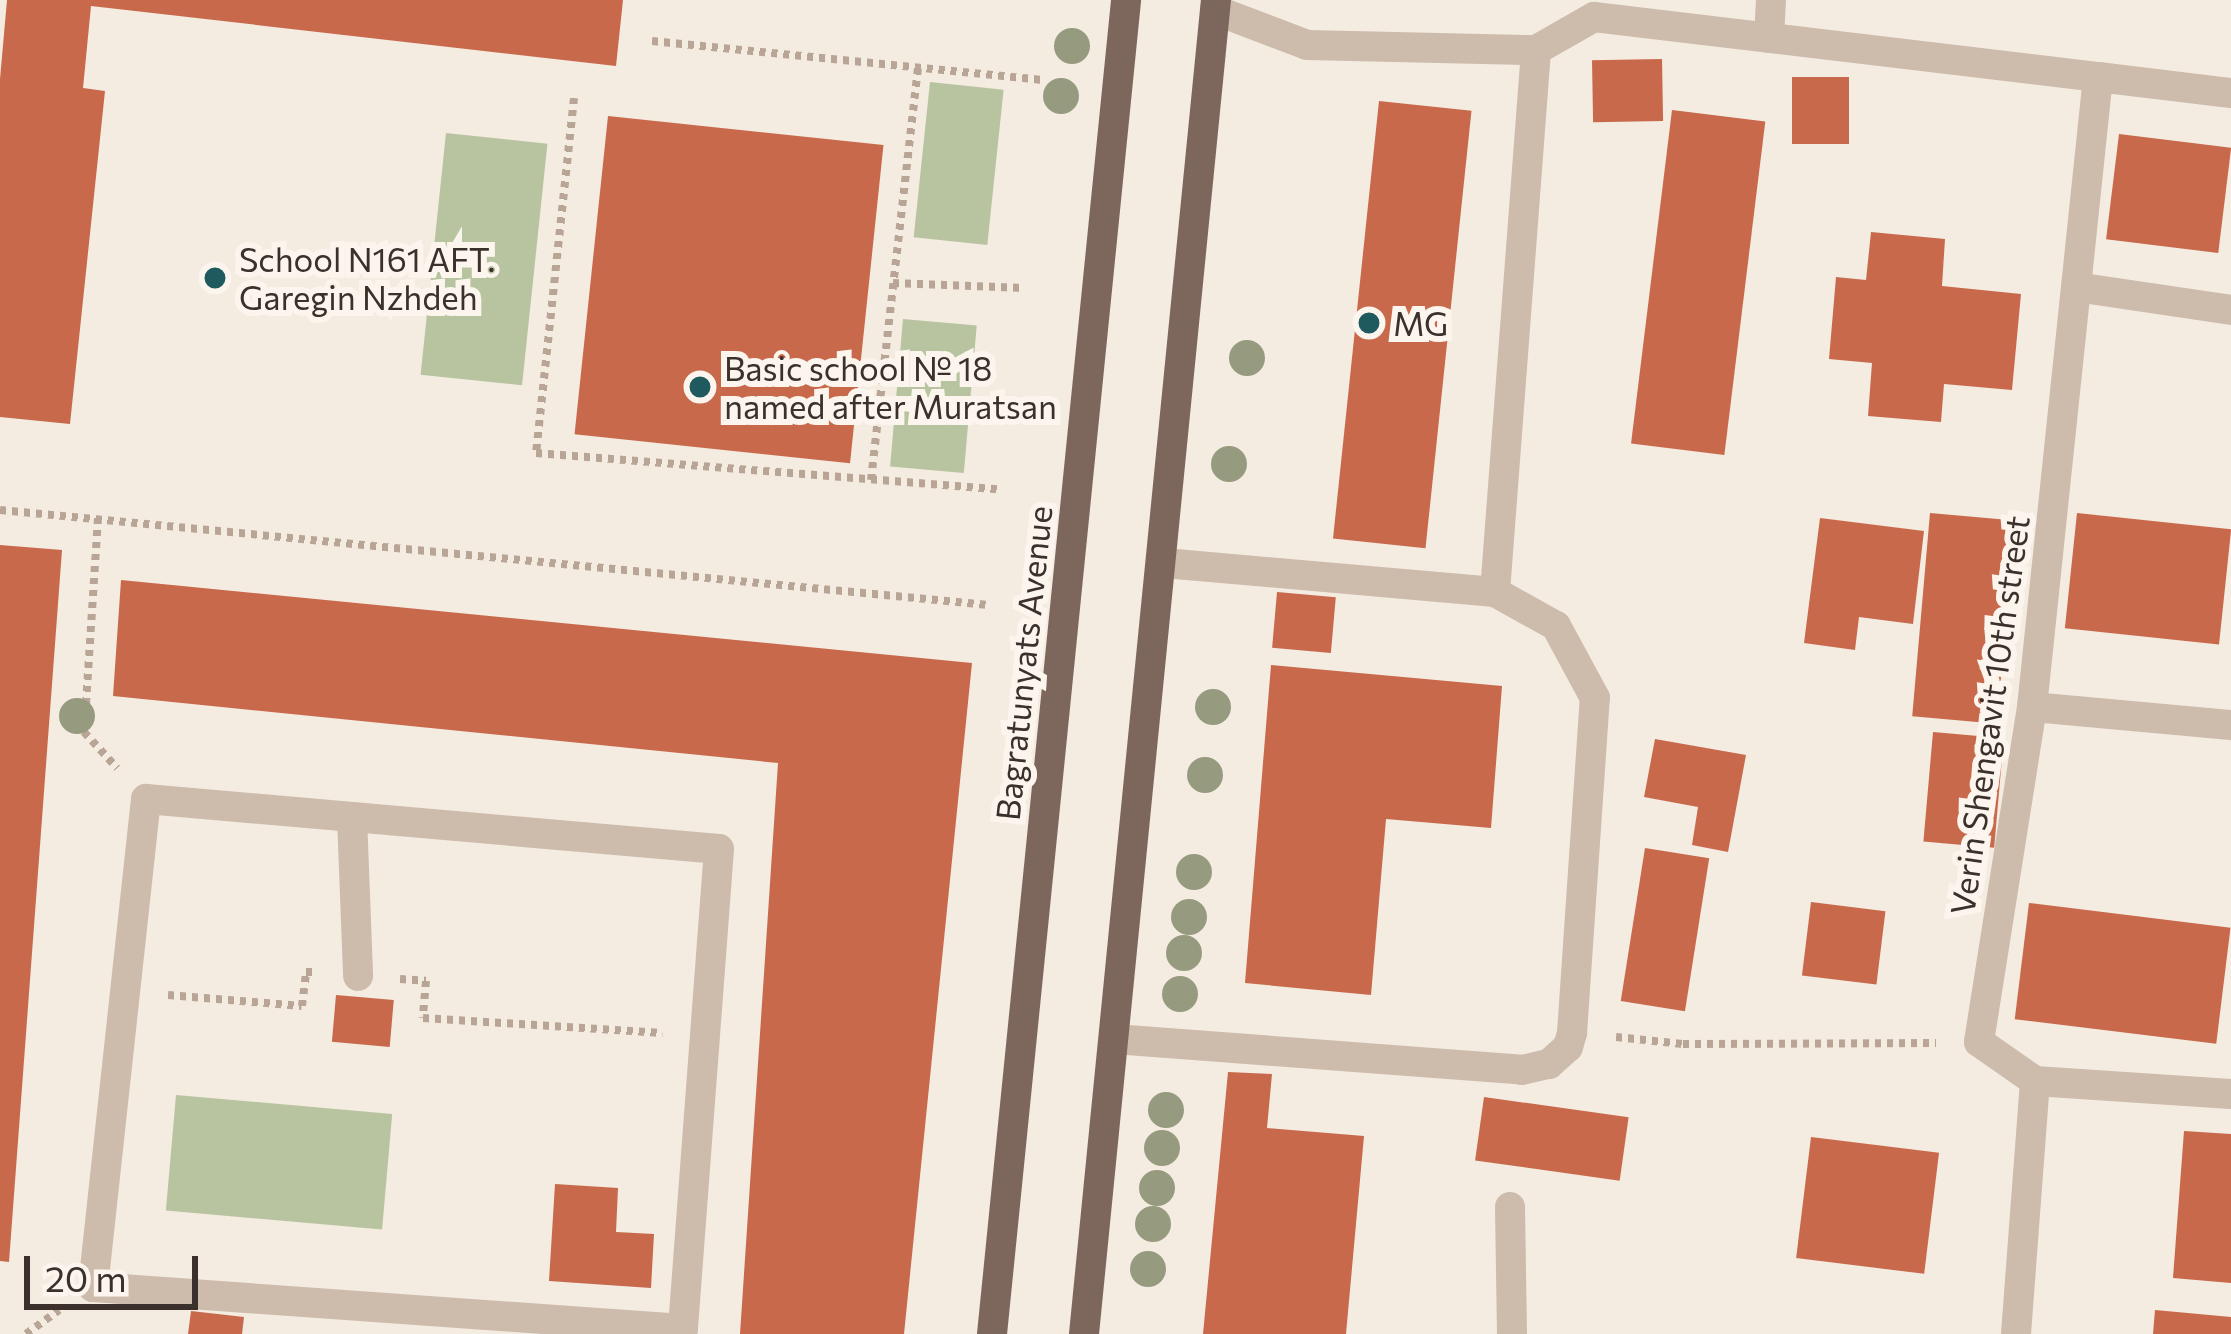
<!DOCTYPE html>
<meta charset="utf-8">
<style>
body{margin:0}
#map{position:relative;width:2231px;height:1334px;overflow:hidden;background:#f4ebe1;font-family:Commissioner,sans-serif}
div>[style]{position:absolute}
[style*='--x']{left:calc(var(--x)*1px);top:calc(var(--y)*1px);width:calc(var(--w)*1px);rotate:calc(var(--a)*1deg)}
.green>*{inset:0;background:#b8c4a0;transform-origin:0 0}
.building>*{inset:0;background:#c8694b;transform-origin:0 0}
.path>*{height:8px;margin-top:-4px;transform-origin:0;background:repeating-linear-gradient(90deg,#b9a596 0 6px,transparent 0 12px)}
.lane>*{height:30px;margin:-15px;padding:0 15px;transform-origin:15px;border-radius:15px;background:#cdbbac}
.street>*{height:30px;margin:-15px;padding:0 15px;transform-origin:15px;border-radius:15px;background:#cdbbac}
.primary>*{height:30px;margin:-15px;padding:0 15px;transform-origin:15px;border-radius:15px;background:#7d675c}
.trees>*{width:36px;height:36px;margin:-18px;border-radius:50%;background:#969b7f}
.dots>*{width:33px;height:33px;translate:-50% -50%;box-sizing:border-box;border:6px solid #fbf5ee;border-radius:50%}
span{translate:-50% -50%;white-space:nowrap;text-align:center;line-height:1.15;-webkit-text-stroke:12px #fbf5ee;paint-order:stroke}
.poi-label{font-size:33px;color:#3b302b}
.left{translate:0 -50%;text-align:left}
.street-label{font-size:33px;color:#3b302b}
.scale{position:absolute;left:24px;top:1256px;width:174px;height:54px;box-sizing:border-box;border:6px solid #3b302b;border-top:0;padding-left:15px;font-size:36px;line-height:42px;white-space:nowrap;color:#3b302b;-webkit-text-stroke:9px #fbf5ee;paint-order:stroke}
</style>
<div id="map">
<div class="green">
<div style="left:930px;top:82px;width:74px;height:156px;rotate:6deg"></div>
<div style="left:446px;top:133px;width:102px;height:243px;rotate:6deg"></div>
<div style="left:903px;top:319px;width:74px;height:148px;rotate:5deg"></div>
<div style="left:176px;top:1095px;width:217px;height:116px;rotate:5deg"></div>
</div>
<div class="building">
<div style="clip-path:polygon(7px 0,623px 0,616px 66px,91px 6px,83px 88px,105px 91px,70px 424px,0 417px,0 79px)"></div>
<div style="left:1662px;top:59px;width:62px;height:70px;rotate:89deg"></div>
<div style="left:1792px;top:77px;width:57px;height:67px"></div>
<div style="left:1379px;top:101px;width:93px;height:440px;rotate:6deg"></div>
<div style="left:1672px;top:110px;width:94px;height:336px;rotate:7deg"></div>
<div style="left:608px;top:116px;width:277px;height:320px;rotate:6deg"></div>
<div style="left:2119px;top:134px;width:113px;height:106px;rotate:7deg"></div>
<div style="clip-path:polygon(1871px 232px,1945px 239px,1942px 286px,2021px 294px,2012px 390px,1944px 384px,1941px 422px,1868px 416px,1872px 363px,1829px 359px,1836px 277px,1866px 280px)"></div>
<div style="left:1930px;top:513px;width:85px;height:204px;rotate:5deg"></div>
<div style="left:2077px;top:513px;width:155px;height:116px;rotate:6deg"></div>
<div style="clip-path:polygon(1820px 518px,1924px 531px,1913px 624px,1859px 617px,1855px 650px,1804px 643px)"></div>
<div style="clip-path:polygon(0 545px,62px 550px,9px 1262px,0 1261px)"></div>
<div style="clip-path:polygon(121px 580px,972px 663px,904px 1334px,740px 1334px,778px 763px,113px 696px)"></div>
<div style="left:1277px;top:592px;width:59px;height:56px;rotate:5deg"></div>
<div style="clip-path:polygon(1271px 665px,1502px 686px,1491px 828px,1386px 819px,1371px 995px,1245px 983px)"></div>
<div style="left:1933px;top:732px;width:71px;height:110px;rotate:5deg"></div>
<div style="clip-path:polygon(1655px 739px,1746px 755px,1728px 852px,1692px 845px,1698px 807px,1644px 797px)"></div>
<div style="left:1645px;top:848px;width:65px;height:155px;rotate:9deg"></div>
<div style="left:1811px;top:902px;width:75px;height:74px;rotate:7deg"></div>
<div style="left:2029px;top:903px;width:203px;height:117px;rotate:7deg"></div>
<div style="left:336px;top:995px;width:58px;height:47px;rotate:5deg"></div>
<div style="clip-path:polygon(1228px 1072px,1272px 1074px,1267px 1128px,1364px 1136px,1346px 1334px,1203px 1334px)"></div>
<div style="left:1484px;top:1097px;width:146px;height:64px;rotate:8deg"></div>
<div style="clip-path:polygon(2184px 1131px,2231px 1134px,2231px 1283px,2173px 1278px)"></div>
<div style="left:1811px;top:1137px;width:129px;height:122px;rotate:7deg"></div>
<div style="clip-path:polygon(555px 1184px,618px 1188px,616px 1232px,654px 1234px,651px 1288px,549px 1281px)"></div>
<div style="clip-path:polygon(2155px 1310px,2231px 1317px,2231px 1334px,2153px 1334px)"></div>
<div style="clip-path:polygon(191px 1311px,244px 1317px,242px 1334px,188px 1334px)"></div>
</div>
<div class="path">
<div style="--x:652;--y:41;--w:395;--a:5.7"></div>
<div style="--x:574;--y:98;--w:357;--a:96.1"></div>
<div style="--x:536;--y:453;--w:466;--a:4.5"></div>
<div style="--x:893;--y:283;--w:129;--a:2.2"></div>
<div style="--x:871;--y:480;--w:416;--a:-83.5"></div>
<div style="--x:0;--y:510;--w:993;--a:5.49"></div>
<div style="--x:98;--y:518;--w:214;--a:93.7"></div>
<div style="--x:84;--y:732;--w:49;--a:47.5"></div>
<div style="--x:400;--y:979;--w:26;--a:4"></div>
<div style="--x:426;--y:981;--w:37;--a:95"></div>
<div style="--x:423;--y:1018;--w:240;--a:3.6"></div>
<div style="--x:168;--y:995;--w:134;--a:4.7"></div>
<div style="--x:302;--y:1006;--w:34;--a:-83"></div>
<div style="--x:306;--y:972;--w:7;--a:0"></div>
<div style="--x:1616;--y:1037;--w:67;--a:6"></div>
<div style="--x:1683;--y:1044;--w:253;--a:-0.2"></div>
<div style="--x:26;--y:1334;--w:41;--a:-36"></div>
</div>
<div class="lane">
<div style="--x:1769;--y:38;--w:38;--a:-87"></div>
<div style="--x:2098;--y:77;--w:134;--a:6.9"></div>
<div style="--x:2076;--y:287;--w:157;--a:8.4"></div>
<div style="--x:1495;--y:592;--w:544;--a:-85.67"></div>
<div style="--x:2032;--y:707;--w:200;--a:5.2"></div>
<div style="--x:146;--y:799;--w:575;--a:4.99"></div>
<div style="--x:719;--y:849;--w:481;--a:94.3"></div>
<div style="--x:683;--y:1329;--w:591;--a:-175.93"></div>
<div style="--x:93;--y:1287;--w:491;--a:-83.8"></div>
<div style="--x:352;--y:817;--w:159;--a:87.8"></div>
<div style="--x:1114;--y:1039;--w:409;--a:4.3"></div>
<div style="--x:1522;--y:1070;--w:28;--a:-13"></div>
<div style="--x:1549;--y:1064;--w:25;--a:-42"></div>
<div style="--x:1568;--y:1047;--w:15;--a:-74"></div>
<div style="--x:1572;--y:1033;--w:336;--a:-86.1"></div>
<div style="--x:1595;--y:698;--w:82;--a:-118.4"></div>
<div style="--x:1556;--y:626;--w:70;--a:-150.9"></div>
<div style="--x:1495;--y:592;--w:335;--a:-175"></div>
<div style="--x:2035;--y:1081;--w:196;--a:3.8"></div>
<div style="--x:1510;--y:1207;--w:127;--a:89.1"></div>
</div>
<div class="street">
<div style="--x:1215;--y:10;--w:98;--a:20.8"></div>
<div style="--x:1307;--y:45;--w:229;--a:1.3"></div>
<div style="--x:1536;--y:50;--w:67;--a:-29.6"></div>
<div style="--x:1594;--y:17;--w:508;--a:6.79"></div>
<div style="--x:2098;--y:77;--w:633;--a:95.98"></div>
<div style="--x:2032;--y:707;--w:339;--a:99"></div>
<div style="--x:1979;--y:1042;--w:68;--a:34.9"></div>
<div style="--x:2035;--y:1081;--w:254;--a:94.3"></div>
</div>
<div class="primary">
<div style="--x:992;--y:1334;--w:1341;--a:-84.26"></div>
<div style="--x:1084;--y:1334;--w:1341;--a:-84.35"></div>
</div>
<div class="trees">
<div style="left:1072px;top:46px"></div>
<div style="left:1061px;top:96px"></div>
<div style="left:1247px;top:358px"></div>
<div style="left:1229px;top:464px"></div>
<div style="left:1213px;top:707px"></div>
<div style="left:77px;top:716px"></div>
<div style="left:1205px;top:775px"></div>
<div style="left:1194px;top:872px"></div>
<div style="left:1189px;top:917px"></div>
<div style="left:1184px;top:953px"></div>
<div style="left:1180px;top:994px"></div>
<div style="left:1166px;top:1110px"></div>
<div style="left:1162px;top:1148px"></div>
<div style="left:1157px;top:1188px"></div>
<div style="left:1153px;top:1224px"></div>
<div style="left:1148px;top:1269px"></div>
</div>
<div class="dots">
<div style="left:215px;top:278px;background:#1f5a5e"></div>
<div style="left:1369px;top:323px;background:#1f5a5e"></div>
<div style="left:700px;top:387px;background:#1f5a5e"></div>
</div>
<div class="poi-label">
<span class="left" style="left:239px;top:278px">School N161 AFT.<br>Garegin Nzhdeh</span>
<span class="left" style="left:1393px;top:323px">MG</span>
<span class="left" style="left:724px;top:387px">Basic school № 18<br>named after Muratsan</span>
</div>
<div class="street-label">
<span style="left:1023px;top:663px;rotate:-84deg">Bagratunyats Avenue</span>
<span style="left:1989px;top:715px;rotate:-82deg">Verin Shengavit 10th street</span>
</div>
<div class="scale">20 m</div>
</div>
